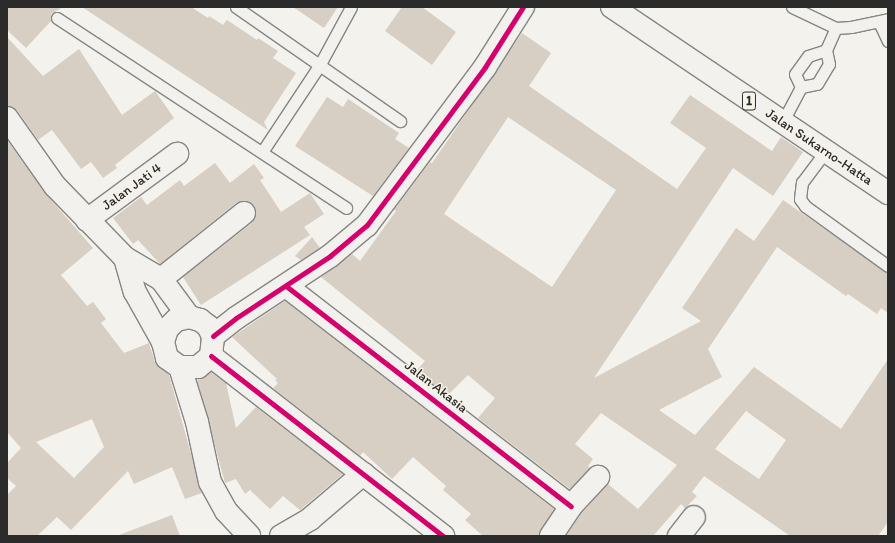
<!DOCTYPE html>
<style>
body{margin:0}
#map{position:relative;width:895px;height:543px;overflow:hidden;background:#f4f2ec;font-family:Itim,sans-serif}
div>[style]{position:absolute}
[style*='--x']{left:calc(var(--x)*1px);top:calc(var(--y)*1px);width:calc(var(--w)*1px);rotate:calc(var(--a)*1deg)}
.building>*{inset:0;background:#d7cec4}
.roads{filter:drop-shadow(1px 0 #858582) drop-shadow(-1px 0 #858582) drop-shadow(0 1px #858582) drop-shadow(0 -1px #858582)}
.lane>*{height:11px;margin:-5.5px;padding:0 5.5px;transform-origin:5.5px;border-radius:5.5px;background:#f2f1ed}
.street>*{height:22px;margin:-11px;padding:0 11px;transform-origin:11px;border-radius:11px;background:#f2f1ed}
.highway>*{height:22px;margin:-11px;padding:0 11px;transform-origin:11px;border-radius:11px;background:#f2f1ed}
.cycleway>*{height:5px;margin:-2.5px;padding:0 2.5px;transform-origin:2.5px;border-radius:2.5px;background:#d6006c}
span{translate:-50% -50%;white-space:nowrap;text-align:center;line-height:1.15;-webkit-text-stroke:3px #f7f3e8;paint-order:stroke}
.shield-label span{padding:1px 3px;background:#f7f3e8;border:1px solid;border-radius:3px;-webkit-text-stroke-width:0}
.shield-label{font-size:13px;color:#2b2b2b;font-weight:700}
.street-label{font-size:14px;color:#2b2b2b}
.frame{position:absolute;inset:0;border:8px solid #2b2b2b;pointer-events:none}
</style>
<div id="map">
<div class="building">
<div style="clip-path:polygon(7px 7px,63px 7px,51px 14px,51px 21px,26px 48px,7px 30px)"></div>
<div style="clip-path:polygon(82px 7px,191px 7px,208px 18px,209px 16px,223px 25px,227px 20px,257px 40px,258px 38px,278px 51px,273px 58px,296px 73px,264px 122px,268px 130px)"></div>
<div style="clip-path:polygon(293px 7px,338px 7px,324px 28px)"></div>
<div style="clip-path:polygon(402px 7px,422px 7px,456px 32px,432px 65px,385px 31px)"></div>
<div style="clip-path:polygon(evenodd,522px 33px,551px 53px,529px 86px,677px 189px,706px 148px,670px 123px,690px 95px,772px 151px,781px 137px,803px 152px,773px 196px,733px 168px,594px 378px,701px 321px,682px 308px,736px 228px,754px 241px,783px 200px,888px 273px,888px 313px,881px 308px,877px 314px,848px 294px,846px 296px,777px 247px,708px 349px,722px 377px,659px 410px,695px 435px,754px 367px,841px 429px,888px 359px,888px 522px,878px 536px,790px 536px,704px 476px,692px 492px,697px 496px,685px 508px,681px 504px,653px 536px,566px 536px,581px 514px,608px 484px,638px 509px,677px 465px,601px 413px,575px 444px,593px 459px,588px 466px,590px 468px,570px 489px,478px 418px,495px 398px,468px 375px,448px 395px,416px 371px,425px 361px,321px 277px,352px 254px,360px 261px,396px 211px,394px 210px,430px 162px,432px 163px,522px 33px,508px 117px,616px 190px,552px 287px,444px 214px,508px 117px,522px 33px,746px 411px,786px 440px,759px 479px,715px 449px,746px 411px)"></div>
<div style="clip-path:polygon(7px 37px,43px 76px,79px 49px,122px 115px,155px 91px,174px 118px,115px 165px,117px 168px,103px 178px,91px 162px,81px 169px,52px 130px,38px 140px,17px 110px,7px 106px)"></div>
<div style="clip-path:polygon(327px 97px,343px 107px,348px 99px,399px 133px,395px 139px,409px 148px,373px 196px,295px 146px)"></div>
<div style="clip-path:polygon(evenodd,7px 140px,45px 193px,93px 248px,61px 275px,87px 306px,93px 302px,106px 319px,101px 323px,124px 353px,149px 343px,155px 362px,169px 375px,202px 493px,185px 499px,172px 467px,134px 484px,128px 471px,71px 530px,57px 517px,37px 536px,7px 536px,7px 495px,16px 486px,7px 478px,7px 463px,21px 448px,7px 432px,7px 140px,92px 419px,104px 447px,74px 478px,36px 442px,92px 419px)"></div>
<div style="clip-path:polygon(215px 163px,230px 183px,254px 164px,264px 178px,260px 180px,281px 212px,310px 193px,324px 214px,304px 227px,310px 235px,201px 305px,183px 277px,252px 223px,256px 212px,254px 205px,243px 201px,236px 203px,160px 264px,138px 240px,133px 244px,113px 218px,141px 197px,147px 205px,180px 180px,184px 186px)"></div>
<div style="clip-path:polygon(312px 237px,320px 248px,301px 260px,295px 256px)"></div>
<div style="clip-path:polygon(285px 301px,554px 509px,539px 536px,483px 536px,465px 520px,471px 514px,443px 490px,446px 486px,413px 457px,392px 479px,363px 452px,360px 456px,273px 388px,278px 383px,275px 380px,277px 379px,232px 337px)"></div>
<div style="clip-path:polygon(211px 372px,226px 383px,236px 428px,256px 407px,343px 474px,300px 510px,283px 496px,270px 509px,250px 490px,245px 494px,236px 479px,225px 483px,197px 380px)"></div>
<div style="clip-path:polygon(172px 515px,180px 536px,119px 536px,119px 535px)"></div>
</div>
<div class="roads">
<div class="lane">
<div style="--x:236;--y:7;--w:200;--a:34.8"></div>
<div style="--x:792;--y:7;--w:49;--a:25.5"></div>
<div style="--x:836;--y:28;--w:15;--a:-4"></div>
<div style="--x:851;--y:27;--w:38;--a:-12"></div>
<div style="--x:57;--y:18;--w:346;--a:33.3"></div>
<div style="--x:879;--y:22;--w:21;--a:65"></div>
<div style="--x:801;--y:87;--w:16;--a:-11"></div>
<div style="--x:817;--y:84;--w:23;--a:-59"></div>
<div style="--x:829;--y:64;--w:14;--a:-102"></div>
<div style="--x:826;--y:50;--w:24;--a:-66"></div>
<div style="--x:801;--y:87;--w:14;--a:-115"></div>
<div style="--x:795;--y:74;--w:22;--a:-54"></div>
<div style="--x:808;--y:56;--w:19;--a:-18"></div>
<div style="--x:782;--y:123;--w:41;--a:-62.2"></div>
<div style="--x:262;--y:152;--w:103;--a:-56.5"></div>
<div style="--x:319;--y:66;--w:67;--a:-61.5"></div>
<div style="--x:825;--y:152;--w:38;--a:127"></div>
<div style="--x:802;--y:182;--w:17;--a:97"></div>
<div style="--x:800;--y:199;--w:9;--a:54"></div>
<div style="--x:805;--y:206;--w:102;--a:35.9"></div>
</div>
<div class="street">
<div style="--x:7;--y:118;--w:83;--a:54.8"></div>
<div style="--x:55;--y:186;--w:100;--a:45.8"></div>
<div style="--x:125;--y:258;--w:42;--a:30.3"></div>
<div style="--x:161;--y:279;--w:47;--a:53.6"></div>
<div style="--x:87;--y:220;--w:112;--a:-36.3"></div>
<div style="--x:125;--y:258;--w:35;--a:74"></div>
<div style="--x:135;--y:292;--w:57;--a:60.8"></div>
<div style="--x:161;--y:279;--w:106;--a:-38.5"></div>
<div style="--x:286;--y:286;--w:360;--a:37.7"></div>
<div style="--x:213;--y:336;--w:29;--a:-38"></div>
<div style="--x:236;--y:318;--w:113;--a:-33.4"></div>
<div style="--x:330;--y:256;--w:48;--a:-40"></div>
<div style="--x:367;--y:225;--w:197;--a:-53.2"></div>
<div style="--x:485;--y:67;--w:71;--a:-57.7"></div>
<div style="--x:211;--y:356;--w:294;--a:37.8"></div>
<div style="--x:180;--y:367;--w:18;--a:0"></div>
<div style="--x:198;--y:367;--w:17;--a:-40"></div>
<div style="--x:211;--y:356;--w:20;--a:-84"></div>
<div style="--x:213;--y:336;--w:11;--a:-117"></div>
<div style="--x:208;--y:326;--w:10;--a:-143"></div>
<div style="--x:200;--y:320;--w:11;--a:-165"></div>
<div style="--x:189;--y:317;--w:13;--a:167"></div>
<div style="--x:176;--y:320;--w:13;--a:135"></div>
<div style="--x:167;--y:329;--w:14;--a:107"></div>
<div style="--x:163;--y:342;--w:16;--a:76"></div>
<div style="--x:167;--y:358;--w:16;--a:35"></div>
<div style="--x:180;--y:367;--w:58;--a:72.8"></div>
<div style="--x:197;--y:422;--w:61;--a:77.8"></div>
<div style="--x:210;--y:482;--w:33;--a:61"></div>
<div style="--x:226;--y:511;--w:34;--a:47"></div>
<div style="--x:281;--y:536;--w:34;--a:-30"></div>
<div style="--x:310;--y:519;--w:70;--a:-40.3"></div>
<div style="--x:551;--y:536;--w:36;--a:-56"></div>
<div style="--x:571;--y:506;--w:40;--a:-47"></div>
<div style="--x:679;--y:536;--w:24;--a:-52"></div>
</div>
<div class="highway">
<div style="--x:612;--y:7;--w:333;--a:34"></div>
</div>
</div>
<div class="cycleway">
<div style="--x:286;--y:286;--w:360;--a:37.7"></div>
<div style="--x:213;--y:336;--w:29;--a:-38"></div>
<div style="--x:236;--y:318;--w:113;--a:-33.4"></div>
<div style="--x:330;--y:256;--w:48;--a:-40"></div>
<div style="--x:367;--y:225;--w:197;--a:-53.2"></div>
<div style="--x:485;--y:67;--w:71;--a:-57.7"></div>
<div style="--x:211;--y:356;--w:294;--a:37.8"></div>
</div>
<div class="shield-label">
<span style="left:749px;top:101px">1</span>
</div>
<div class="street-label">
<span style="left:819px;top:147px;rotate:34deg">Jalan Sukarno-Hatta</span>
<span style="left:132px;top:187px;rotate:-36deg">Jalan Jati 4</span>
<span style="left:436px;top:387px;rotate:38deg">Jalan Akasia</span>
</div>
<div class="frame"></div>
</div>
